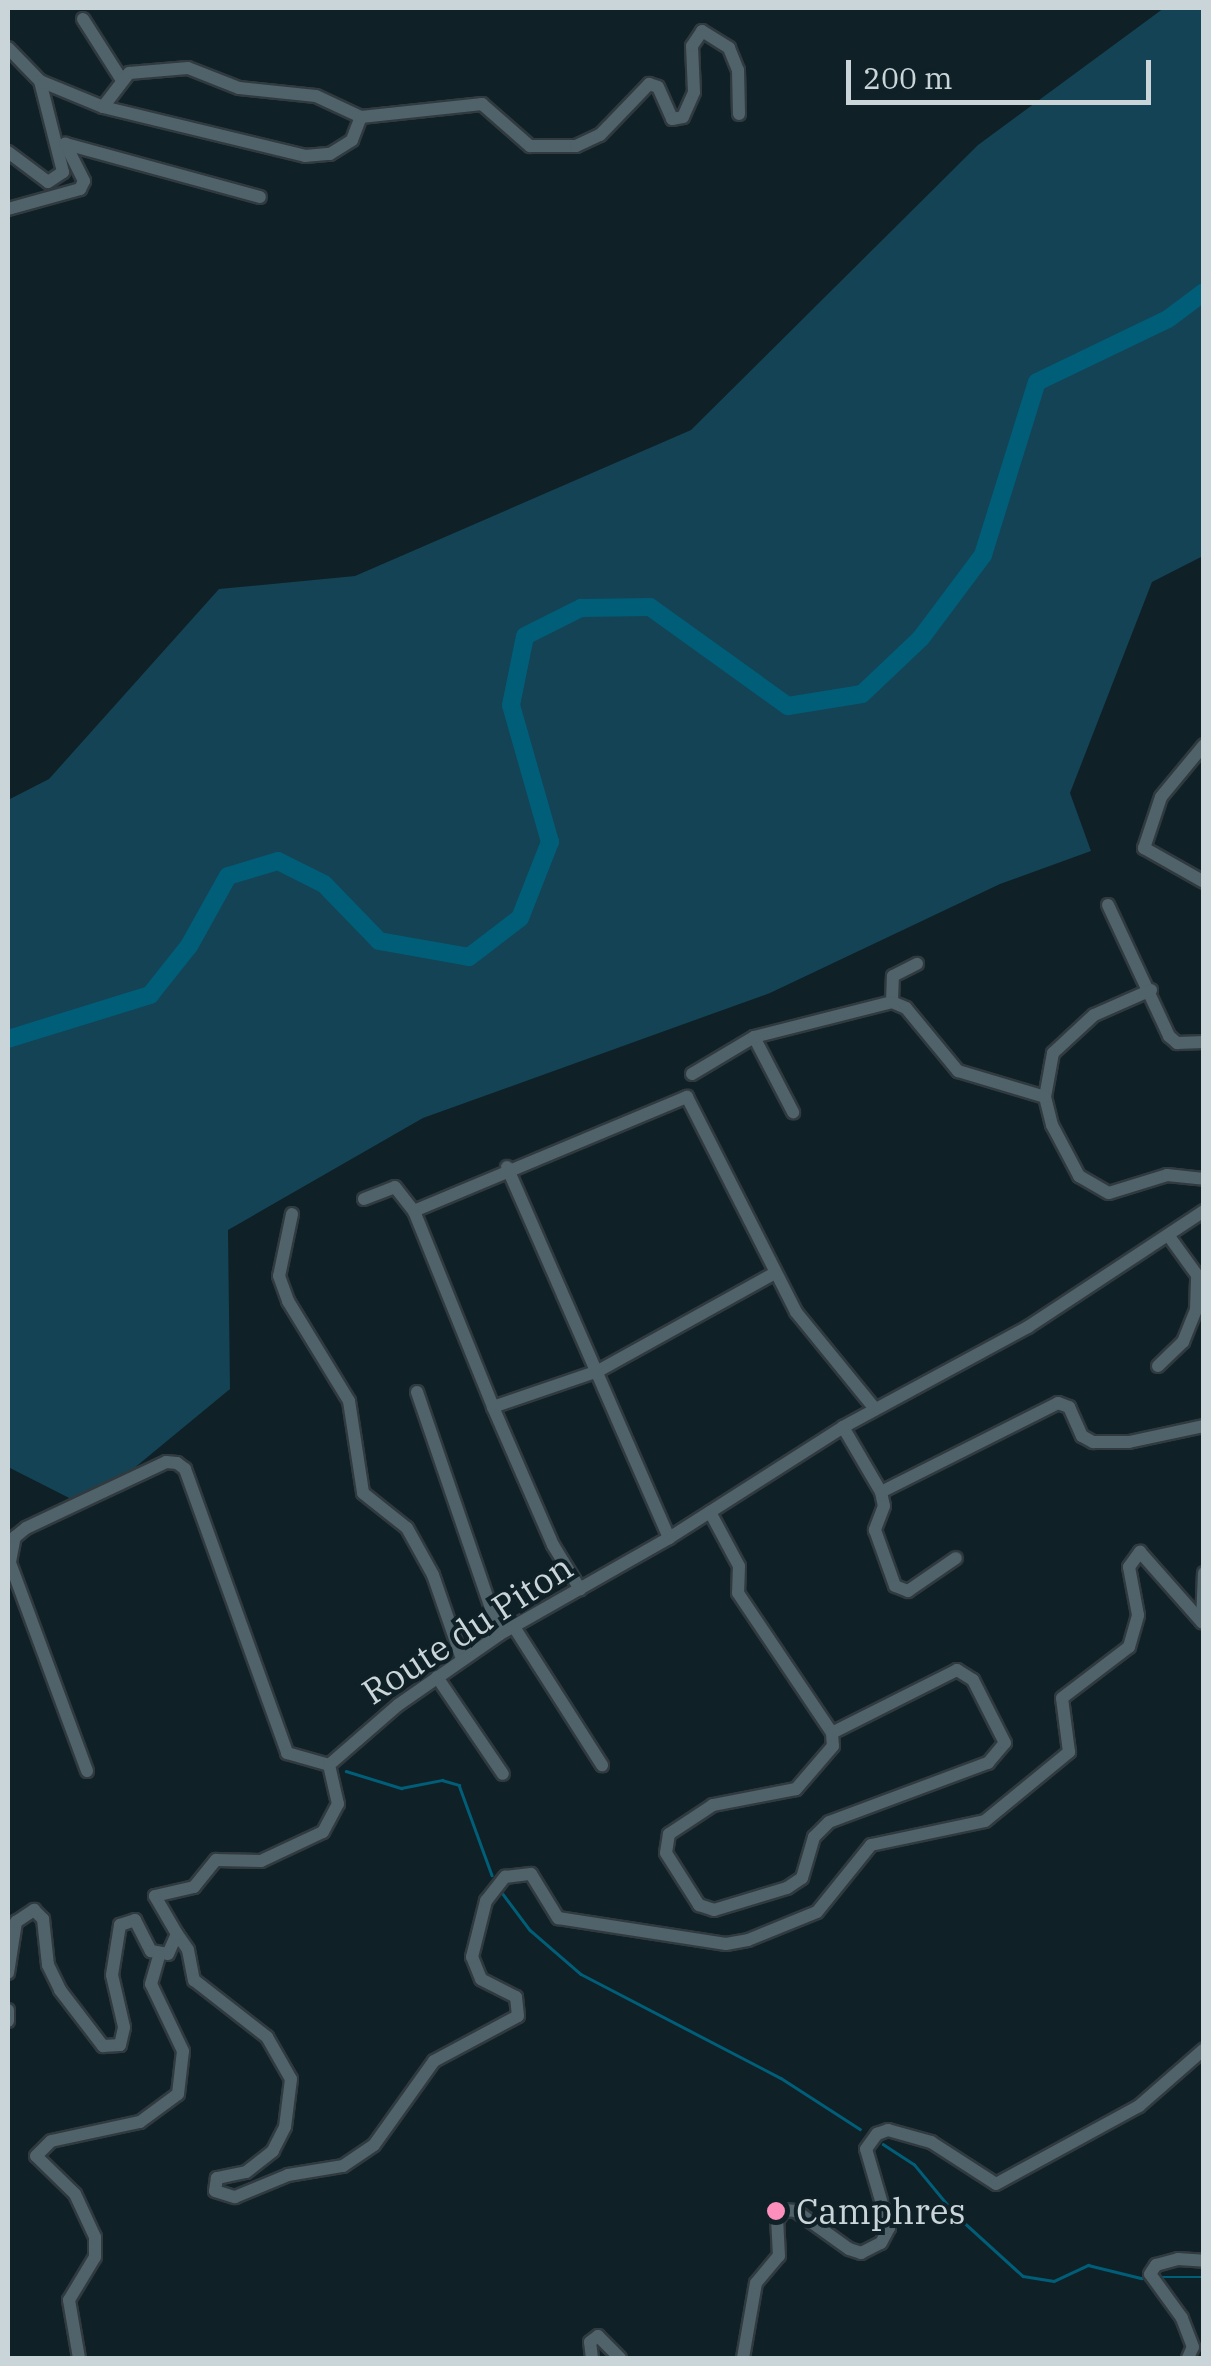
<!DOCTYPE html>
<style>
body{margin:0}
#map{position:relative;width:1211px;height:2366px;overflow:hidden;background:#0f2026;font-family:"IBM Plex Serif",serif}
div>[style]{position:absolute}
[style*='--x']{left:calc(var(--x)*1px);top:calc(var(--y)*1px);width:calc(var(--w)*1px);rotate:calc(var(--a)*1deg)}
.green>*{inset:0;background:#134354}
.stream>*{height:2.5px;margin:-1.25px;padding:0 1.25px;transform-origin:1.25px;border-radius:1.25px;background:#005e79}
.river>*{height:18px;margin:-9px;padding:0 9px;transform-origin:9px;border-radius:9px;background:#005e79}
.roads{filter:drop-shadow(2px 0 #303a3f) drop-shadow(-2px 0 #303a3f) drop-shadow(0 2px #303a3f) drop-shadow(0 -2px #303a3f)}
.street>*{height:12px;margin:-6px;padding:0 6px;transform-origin:6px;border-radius:6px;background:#50626a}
.dots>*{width:28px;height:28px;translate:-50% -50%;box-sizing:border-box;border:5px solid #0f2026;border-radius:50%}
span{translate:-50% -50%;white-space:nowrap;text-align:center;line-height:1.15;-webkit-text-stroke:8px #0f2026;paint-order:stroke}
.street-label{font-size:35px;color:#cad5d9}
.poi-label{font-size:35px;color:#cad5d9}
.left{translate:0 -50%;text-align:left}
.frame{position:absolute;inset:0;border:10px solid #cad5d9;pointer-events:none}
.scale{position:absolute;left:846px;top:60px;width:305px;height:45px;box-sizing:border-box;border:5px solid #cad5d9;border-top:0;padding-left:12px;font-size:30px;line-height:35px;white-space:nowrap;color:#cad5d9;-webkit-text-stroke:8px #0f2026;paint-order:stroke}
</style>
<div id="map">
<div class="green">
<div style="clip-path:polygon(1164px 8px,1203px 8px,1203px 556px,1152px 582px,1070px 793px,1091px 851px,1000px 884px,770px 993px,423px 1118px,228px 1230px,230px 1389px,87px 1507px,8px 1467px,8px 800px,49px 779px,219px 589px,355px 576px,691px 430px,978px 145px)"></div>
</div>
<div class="stream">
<div style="--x:346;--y:1771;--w:58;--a:17.2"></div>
<div style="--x:401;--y:1788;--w:42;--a:-11"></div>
<div style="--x:442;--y:1780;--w:18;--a:16"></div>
<div style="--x:459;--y:1785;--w:96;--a:69.9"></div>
<div style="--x:503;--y:1894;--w:45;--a:53.1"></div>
<div style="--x:530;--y:1930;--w:67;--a:40.8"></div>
<div style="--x:581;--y:1974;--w:225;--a:27.5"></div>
<div style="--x:781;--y:2078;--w:94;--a:32.8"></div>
<div style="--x:883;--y:2144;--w:37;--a:33"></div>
<div style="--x:914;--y:2164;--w:67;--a:50.4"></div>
<div style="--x:957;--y:2216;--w:89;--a:42.3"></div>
<div style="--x:1023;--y:2276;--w:31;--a:9"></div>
<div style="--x:1054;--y:2281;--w:38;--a:-25"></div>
<div style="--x:1088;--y:2265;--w:55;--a:13.8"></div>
<div style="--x:1160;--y:2277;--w:44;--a:0"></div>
</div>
<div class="river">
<div style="--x:8;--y:1039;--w:149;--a:-17.2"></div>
<div style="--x:150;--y:995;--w:63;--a:-51.5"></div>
<div style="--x:189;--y:946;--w:80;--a:-60.9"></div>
<div style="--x:228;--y:876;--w:52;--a:-16.7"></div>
<div style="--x:278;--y:861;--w:51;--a:26.6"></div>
<div style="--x:324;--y:884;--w:79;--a:46"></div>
<div style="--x:379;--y:941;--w:91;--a:10.1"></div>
<div style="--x:469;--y:957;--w:64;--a:-37.4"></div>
<div style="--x:520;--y:918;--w:82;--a:-68.5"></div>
<div style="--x:550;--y:842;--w:142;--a:-105.9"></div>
<div style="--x:511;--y:705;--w:70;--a:-78.5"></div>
<div style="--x:525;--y:636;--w:63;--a:-26.6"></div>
<div style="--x:581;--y:608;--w:69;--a:-0.8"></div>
<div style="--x:650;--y:607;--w:170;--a:35.7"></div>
<div style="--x:788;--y:706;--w:75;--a:-9.2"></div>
<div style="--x:862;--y:694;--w:81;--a:-43.5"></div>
<div style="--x:921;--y:638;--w:104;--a:-53.2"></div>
<div style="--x:983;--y:555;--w:181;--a:-72.7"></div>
<div style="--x:1037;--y:382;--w:145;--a:-25.7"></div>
<div style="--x:1168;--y:319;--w:45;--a:-36.9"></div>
</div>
<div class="roads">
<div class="street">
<div style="--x:83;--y:19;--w:69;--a:57.5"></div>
<div style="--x:8;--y:48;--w:46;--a:45.9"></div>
<div style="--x:40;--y:81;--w:94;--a:75.8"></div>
<div style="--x:63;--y:172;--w:18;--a:146"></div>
<div style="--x:48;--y:182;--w:50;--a:-143.1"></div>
<div style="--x:40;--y:81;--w:68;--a:22.4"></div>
<div style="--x:103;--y:107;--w:208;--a:13.6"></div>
<div style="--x:305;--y:156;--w:25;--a:-5"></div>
<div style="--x:330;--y:154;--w:26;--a:-32"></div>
<div style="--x:352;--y:140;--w:25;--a:-69"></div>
<div style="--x:103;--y:107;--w:43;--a:-52.6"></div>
<div style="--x:129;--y:73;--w:59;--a:-4.8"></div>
<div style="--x:188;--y:68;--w:55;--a:21.4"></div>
<div style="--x:239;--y:88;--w:77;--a:5.9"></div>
<div style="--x:316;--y:96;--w:50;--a:25"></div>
<div style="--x:361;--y:117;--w:122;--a:-6.1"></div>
<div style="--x:482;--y:104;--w:64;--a:41.2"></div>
<div style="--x:530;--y:146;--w:46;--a:0"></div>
<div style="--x:576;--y:146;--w:26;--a:-25"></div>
<div style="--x:600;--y:135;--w:71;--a:-46.1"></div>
<div style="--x:649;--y:84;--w:9;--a:18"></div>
<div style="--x:658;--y:87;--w:35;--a:66"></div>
<div style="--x:672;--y:119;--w:11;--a:-10"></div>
<div style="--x:683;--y:117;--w:27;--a:-66"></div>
<div style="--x:694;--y:92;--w:46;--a:-92.5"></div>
<div style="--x:692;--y:46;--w:18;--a:-56"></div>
<div style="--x:702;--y:31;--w:32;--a:32"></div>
<div style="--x:729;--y:48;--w:24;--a:68"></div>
<div style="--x:738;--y:70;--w:44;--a:88.7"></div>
<div style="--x:66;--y:144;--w:201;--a:15.3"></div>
<div style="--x:8;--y:209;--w:75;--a:-15.5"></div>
<div style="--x:80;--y:189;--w:9;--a:-63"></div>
<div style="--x:84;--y:181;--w:42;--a:-116.6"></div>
<div style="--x:1204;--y:745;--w:67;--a:129.6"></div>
<div style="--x:1161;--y:797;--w:54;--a:108.4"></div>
<div style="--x:1144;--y:848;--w:69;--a:29.5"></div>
<div style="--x:1108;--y:905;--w:145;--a:65"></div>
<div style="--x:1169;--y:1036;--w:11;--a:41"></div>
<div style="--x:1177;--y:1043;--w:27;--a:-2"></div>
<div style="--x:1151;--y:990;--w:62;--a:156.3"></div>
<div style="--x:1094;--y:1015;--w:56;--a:137.2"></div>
<div style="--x:1053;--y:1053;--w:45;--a:100.3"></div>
<div style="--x:1045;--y:1097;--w:29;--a:76"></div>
<div style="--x:1052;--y:1125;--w:58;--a:62.1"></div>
<div style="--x:1079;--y:1176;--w:34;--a:30"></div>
<div style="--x:1109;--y:1193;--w:61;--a:-17.2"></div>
<div style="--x:1167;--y:1175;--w:37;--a:6"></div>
<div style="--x:892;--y:1002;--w:26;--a:-88"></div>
<div style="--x:893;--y:976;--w:27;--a:-27"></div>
<div style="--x:754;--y:1037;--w:85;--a:62.5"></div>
<div style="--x:692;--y:1074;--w:72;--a:-30.8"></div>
<div style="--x:754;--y:1037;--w:142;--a:-14.2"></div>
<div style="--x:892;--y:1002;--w:15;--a:23"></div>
<div style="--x:906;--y:1008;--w:82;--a:50.5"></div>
<div style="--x:958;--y:1071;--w:91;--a:16.6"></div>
<div style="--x:507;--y:1167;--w:405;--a:66.4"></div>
<div style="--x:364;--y:1199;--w:33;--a:-21"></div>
<div style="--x:395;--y:1187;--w:31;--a:52"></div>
<div style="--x:414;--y:1211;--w:211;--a:68"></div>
<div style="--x:493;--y:1407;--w:150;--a:66.5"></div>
<div style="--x:553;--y:1545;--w:52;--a:58.5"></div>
<div style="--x:414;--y:1211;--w:296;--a:-22.7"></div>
<div style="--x:687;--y:1097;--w:241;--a:63.1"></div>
<div style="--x:796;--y:1312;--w:125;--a:50.8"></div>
<div style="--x:292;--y:1214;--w:63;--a:101.8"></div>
<div style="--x:279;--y:1276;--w:27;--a:70"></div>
<div style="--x:288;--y:1301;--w:117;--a:58.6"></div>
<div style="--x:349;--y:1401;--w:93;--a:81.3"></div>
<div style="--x:363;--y:1493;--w:56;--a:38.5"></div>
<div style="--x:407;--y:1528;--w:54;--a:61"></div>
<div style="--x:433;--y:1575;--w:89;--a:71"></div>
<div style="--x:1158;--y:1366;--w:35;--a:-44"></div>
<div style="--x:1183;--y:1342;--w:35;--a:-68"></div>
<div style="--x:1196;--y:1309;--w:34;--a:-88"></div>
<div style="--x:1197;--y:1275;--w:49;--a:-125.9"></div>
<div style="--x:417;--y:1392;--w:256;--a:71.1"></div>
<div style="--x:493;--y:1407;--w:111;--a:-18.9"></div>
<div style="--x:598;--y:1371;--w:202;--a:-29"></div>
<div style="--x:843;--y:1427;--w:75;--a:59.7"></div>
<div style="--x:881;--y:1492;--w:14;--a:78"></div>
<div style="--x:884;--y:1506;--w:26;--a:111"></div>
<div style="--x:875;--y:1530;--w:59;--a:70.3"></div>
<div style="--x:895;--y:1586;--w:14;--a:21"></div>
<div style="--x:908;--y:1591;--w:58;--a:-34.5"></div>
<div style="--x:881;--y:1492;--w:198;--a:-26.7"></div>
<div style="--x:1058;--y:1403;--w:12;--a:20"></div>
<div style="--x:1069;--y:1407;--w:32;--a:66"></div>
<div style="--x:1082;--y:1436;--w:13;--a:29"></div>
<div style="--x:1093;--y:1442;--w:36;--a:0"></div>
<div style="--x:1129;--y:1442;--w:77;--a:-12"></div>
<div style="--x:710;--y:1512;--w:61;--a:61.8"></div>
<div style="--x:739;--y:1566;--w:27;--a:92"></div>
<div style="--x:738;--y:1593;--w:169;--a:56.1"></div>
<div style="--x:832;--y:1733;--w:13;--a:86"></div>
<div style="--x:833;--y:1746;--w:57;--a:130.7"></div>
<div style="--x:796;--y:1789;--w:85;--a:169.1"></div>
<div style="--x:713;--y:1805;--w:53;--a:146.6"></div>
<div style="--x:669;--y:1834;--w:19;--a:99"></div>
<div style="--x:666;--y:1853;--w:62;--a:57.6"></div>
<div style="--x:699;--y:1905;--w:16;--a:18"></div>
<div style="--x:714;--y:1910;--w:76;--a:-16.8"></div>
<div style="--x:787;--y:1888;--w:18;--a:-34"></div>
<div style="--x:802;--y:1878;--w:43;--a:-73.7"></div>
<div style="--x:814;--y:1837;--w:21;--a:-45"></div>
<div style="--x:829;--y:1822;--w:170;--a:-20.4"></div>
<div style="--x:988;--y:1763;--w:26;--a:-50"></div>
<div style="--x:1005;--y:1743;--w:71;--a:-116.9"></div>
<div style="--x:973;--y:1680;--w:19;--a:-148"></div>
<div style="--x:957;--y:1670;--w:140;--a:153.3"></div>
<div style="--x:9;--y:1560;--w:225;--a:69.7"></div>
<div style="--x:8;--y:1572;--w:36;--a:-79"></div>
<div style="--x:15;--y:1537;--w:14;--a:-39"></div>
<div style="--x:26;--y:1528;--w:155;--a:-25.2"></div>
<div style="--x:166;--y:1462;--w:11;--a:5"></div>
<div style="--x:177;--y:1463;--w:10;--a:37"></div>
<div style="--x:185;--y:1469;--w:302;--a:70.2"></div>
<div style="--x:287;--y:1753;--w:44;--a:15.9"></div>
<div style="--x:1202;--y:1622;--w:49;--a:-87.7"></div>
<div style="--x:514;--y:1627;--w:164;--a:57.5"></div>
<div style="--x:437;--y:1677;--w:117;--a:55.8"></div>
<div style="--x:329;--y:1765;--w:91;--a:-41"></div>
<div style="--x:398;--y:1705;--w:124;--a:-34.8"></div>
<div style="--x:500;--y:1634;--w:194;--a:-29.6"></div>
<div style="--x:669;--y:1538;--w:206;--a:-32.5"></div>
<div style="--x:843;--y:1427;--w:210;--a:-28.4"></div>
<div style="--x:1028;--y:1327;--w:211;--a:-33.4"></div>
<div style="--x:177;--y:1934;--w:19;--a:55"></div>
<div style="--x:188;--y:1950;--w:31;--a:79"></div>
<div style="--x:194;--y:1980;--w:93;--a:38"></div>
<div style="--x:267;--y:2037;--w:48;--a:60.3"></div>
<div style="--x:291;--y:2079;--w:48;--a:97.1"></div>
<div style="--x:285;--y:2127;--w:27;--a:117"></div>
<div style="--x:273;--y:2151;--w:34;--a:142"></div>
<div style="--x:246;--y:2172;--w:30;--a:168"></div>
<div style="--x:217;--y:2178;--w:13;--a:99"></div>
<div style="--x:215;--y:2191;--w:21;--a:17"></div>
<div style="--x:235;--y:2197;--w:57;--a:-22.5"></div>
<div style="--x:288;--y:2175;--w:56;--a:-9.3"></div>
<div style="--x:343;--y:2166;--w:37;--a:-34"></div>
<div style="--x:374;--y:2145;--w:103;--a:-54.5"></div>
<div style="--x:434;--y:2061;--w:95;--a:-28.2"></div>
<div style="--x:518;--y:2016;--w:19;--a:-96"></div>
<div style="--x:516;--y:1997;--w:39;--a:-153"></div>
<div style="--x:481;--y:1979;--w:24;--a:-112"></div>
<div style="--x:472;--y:1957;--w:58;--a:-76"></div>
<div style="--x:486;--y:1901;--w:31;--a:-52"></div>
<div style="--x:505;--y:1877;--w:26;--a:-7"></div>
<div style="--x:531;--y:1874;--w:52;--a:58.5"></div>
<div style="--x:558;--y:1918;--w:170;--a:8.8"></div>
<div style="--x:726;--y:1944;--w:22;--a:-10"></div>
<div style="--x:748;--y:1940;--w:74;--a:-22.1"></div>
<div style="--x:817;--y:1912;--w:86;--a:-51.1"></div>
<div style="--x:871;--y:1845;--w:116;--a:-11.9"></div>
<div style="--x:985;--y:1821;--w:109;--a:-39.4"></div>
<div style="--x:1069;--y:1752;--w:54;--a:-97.4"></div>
<div style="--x:1062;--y:1698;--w:84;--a:-37.3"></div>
<div style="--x:1129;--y:1647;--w:33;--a:-74"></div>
<div style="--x:1138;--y:1615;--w:49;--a:-100.6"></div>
<div style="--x:1129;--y:1567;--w:19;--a:-54"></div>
<div style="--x:1140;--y:1552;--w:94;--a:48.5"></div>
<div style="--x:8;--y:1973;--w:52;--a:-81.1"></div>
<div style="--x:16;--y:1922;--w:22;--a:-34"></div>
<div style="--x:34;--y:1910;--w:13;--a:45"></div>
<div style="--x:43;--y:1919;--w:46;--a:83.8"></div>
<div style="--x:48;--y:1965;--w:28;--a:64"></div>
<div style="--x:60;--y:1990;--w:71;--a:52.5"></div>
<div style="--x:103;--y:2046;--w:17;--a:-3"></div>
<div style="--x:120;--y:2045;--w:18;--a:-77"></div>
<div style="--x:124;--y:2027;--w:53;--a:-103"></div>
<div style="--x:112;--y:1975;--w:51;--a:-80.9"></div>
<div style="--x:120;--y:1925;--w:16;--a:-18"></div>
<div style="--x:135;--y:1920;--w:35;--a:63"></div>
<div style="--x:151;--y:1951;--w:17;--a:10"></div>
<div style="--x:168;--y:1954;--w:22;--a:-66"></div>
<div style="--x:177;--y:1934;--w:44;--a:-120.1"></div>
<div style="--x:155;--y:1896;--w:40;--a:-13"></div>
<div style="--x:194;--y:1887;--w:35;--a:-51"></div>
<div style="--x:216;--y:1860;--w:45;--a:1.3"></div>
<div style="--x:261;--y:1861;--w:68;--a:-25.1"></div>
<div style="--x:323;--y:1832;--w:32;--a:-62"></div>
<div style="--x:338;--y:1804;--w:40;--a:-103"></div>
<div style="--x:8;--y:2010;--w:11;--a:90"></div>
<div style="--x:79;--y:2358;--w:59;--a:-99.8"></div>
<div style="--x:69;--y:2300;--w:50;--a:-58.8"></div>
<div style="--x:95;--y:2257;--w:20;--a:-90"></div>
<div style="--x:95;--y:2237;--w:47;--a:-114.9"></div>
<div style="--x:75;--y:2194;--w:54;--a:-135.7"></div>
<div style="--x:36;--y:2156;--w:21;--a:-45"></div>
<div style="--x:51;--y:2141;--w:91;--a:-12.1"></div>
<div style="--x:140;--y:2122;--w:47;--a:-36.4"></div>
<div style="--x:178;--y:2094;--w:43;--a:-83.4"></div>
<div style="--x:183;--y:2051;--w:74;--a:-115.5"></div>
<div style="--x:151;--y:1984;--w:29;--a:-74"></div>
<div style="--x:592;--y:2358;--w:16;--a:-97"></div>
<div style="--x:590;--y:2342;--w:10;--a:-37"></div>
<div style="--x:598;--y:2336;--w:31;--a:45"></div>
<div style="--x:743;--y:2358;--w:76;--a:-80.2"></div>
<div style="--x:756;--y:2283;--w:35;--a:-50"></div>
<div style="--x:779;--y:2256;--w:35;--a:-93"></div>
<div style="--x:777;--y:2221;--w:13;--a:-58"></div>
<div style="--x:784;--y:2210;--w:12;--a:5"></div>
<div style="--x:796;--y:2211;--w:65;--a:35.6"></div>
<div style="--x:849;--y:2249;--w:13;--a:18"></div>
<div style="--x:861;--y:2253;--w:22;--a:-27"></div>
<div style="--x:881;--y:2243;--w:17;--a:-62"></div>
<div style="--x:889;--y:2228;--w:82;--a:-106.2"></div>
<div style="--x:866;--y:2149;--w:19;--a:-54"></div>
<div style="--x:877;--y:2134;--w:12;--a:-20"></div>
<div style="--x:888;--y:2130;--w:45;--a:15.6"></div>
<div style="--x:931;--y:2142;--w:77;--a:32.9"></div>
<div style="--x:996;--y:2184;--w:163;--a:-28.6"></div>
<div style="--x:1139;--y:2106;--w:86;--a:-41.2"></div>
<div style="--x:1188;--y:2358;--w:12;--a:-66"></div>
<div style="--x:1193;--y:2347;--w:31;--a:-111"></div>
<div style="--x:1182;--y:2318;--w:54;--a:-126"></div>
<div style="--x:1150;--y:2274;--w:11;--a:-56"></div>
<div style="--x:1156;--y:2265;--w:23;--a:-15"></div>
<div style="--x:1178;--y:2259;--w:26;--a:4"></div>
</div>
</div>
<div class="dots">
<div style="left:776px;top:2211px;background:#fe8ebb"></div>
</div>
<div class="street-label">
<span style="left:467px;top:1629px;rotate:-33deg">Route du Piton</span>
</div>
<div class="poi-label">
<span class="left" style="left:796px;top:2211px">Camphres</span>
</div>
<div class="frame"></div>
<div class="scale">200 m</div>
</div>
